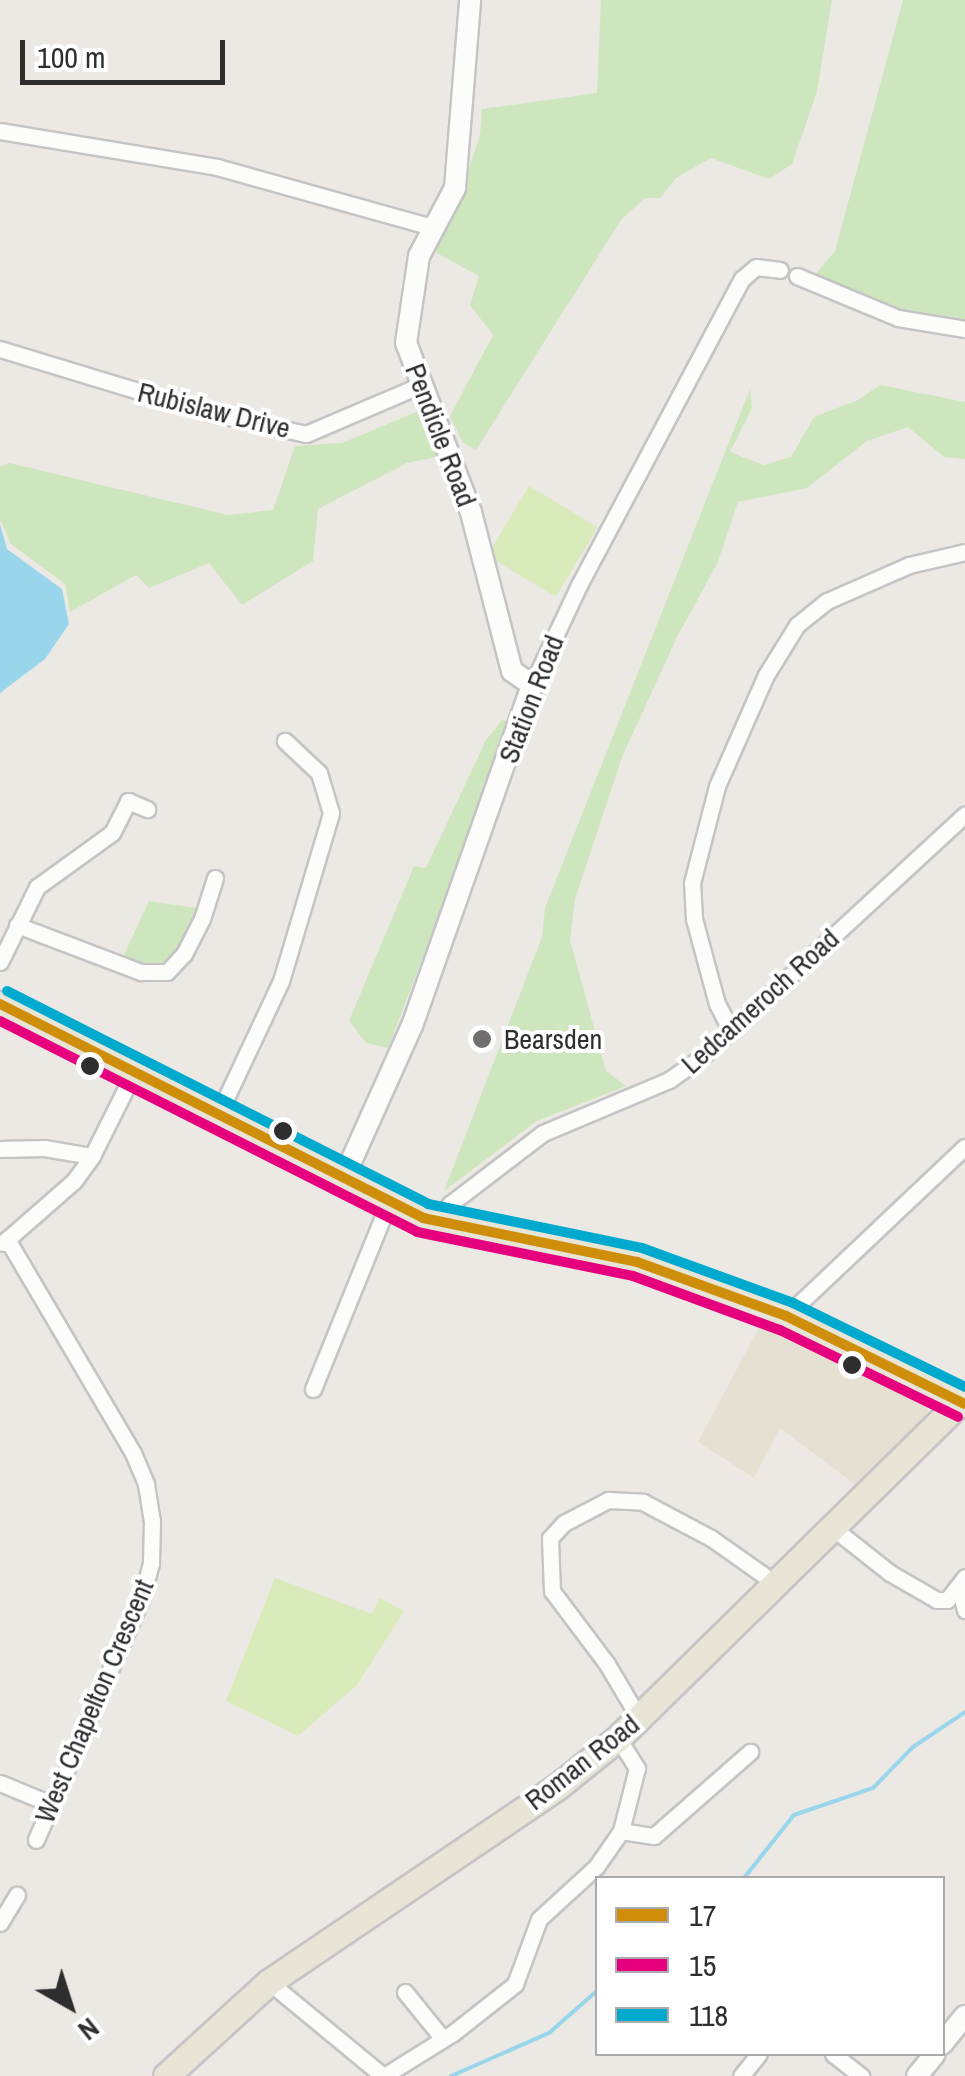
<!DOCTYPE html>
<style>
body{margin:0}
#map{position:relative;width:965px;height:2076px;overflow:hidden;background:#ece8e4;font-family:"Archivo Narrow",sans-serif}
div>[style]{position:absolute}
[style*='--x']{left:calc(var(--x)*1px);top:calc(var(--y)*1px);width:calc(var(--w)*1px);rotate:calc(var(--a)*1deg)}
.education>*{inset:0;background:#e6e0d3}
.green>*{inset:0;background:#cee6be}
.pitch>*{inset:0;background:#d9eabb;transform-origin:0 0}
.water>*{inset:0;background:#99d6ec}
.stream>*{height:4px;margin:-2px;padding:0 2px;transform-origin:2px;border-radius:2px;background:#99d6ec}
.roads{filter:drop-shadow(2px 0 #c5c4c5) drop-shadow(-2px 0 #c5c4c5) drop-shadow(0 2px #c5c4c5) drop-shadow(0 -2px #c5c4c5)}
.minor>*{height:15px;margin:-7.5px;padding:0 7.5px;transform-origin:7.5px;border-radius:7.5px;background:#fcfcfb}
.tertiary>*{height:20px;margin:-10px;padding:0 10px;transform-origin:10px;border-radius:10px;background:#fcfcfb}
.primary>*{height:25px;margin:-12.5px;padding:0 12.5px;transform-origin:12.5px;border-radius:12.5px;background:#e8e4d6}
.bus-1>*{height:10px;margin:-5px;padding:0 5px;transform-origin:5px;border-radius:5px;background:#cf8e09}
.bus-2>*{height:10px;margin:-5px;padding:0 5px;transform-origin:5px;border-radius:5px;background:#e6007e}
.bus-3>*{height:10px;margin:-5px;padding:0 5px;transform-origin:5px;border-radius:5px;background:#00a9ce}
.dots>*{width:28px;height:28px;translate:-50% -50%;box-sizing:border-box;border:5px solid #fff;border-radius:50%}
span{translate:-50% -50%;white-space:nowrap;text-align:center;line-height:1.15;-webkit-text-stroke:8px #fff;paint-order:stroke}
.street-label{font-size:28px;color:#2e2e2e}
.poi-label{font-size:28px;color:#2e2e2e}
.left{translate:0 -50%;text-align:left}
.legend{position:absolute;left:595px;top:1876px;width:350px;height:180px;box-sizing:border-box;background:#fff;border:2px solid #ababab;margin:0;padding:12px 18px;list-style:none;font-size:30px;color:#2e2e2e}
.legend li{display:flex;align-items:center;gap:20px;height:50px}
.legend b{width:50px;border:2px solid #ababab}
.north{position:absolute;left:20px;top:1956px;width:100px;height:100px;-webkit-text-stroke:8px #fff;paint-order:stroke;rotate:141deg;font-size:28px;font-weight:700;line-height:40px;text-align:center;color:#2e2e2e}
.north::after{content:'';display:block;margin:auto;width:35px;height:45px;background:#2e2e2e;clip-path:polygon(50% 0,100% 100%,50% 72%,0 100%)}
.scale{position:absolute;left:20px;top:40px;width:205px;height:45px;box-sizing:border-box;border:5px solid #2e2e2e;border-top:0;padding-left:12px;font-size:30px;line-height:35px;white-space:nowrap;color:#2e2e2e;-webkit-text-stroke:8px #fff;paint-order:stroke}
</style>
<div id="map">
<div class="education">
<div style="clip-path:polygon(765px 1316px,922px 1395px,927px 1403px,928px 1413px,922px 1423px,857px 1486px,780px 1428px,754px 1478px,698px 1442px)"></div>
</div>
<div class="green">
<div style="clip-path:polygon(601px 0,832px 0,817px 92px,792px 164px,769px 179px,711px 158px,676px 178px,660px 198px,645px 198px,621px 220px,476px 450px,463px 443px,450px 416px,493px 335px,470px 305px,479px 276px,433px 251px,437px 229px,463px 186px,480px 135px,482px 109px,597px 93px)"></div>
<div style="clip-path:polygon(903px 0,965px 0,965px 321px,898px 309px,814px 276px,835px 251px)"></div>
<div style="clip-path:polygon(880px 385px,965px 402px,965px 459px,944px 457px,908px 427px,867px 441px,807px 488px,738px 502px,717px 564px,677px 637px,622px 757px,575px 899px,570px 940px,606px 1071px,626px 1086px,537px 1121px,444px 1191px,542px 937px,545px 908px,750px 389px,752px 408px,730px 452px,763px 465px,791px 457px,814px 417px,858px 400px)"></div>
<div style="clip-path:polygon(421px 410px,440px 456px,407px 463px,318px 509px,313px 561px,242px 605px,209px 563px,149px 588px,136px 575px,70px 612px,65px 584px,11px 544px,0 519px,0 467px,9px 463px,228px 515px,273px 510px,295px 446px,342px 443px)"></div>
<div style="clip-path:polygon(503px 719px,511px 727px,388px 1048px,366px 1043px,349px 1021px,414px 866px,426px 868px,486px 740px)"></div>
<div style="clip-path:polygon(149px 901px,196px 908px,176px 952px,156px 968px,122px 959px)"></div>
</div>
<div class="pitch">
<div style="left:529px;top:486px;width:80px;height:81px;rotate:31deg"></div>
<div style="clip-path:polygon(275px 1578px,372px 1614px,380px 1598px,404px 1611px,357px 1685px,298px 1736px,226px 1701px)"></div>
</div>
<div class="water">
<div style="clip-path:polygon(0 524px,7px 549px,62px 589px,69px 624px,45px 659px,0 693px)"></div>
</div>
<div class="stream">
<div style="--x:744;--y:1878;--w:80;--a:-51.6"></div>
<div style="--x:794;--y:1815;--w:83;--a:-18.9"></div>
<div style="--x:873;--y:1788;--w:57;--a:-45.7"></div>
<div style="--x:913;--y:1747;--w:63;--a:-33.9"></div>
<div style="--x:451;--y:2076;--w:107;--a:-23.7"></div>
<div style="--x:549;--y:2033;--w:65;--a:-41.3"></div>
</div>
<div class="roads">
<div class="minor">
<div style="--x:0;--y:131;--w:220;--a:9.4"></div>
<div style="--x:217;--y:167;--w:223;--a:15.6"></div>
<div style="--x:797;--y:276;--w:109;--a:22.6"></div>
<div style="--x:898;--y:318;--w:68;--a:9.3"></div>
<div style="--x:0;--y:349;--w:220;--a:16.9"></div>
<div style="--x:210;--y:413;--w:98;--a:12.3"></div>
<div style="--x:306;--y:434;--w:127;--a:-23.1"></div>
<div style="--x:532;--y:685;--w:110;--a:-64.8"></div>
<div style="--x:579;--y:585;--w:347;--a:-62"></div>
<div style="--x:742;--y:279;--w:18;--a:-41"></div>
<div style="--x:756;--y:267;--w:24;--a:7"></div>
<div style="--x:17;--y:925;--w:133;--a:20.8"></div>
<div style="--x:141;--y:972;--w:26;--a:0"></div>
<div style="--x:167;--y:972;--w:25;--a:-47"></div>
<div style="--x:184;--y:954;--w:39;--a:-63"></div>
<div style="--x:202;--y:919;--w:43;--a:-72.4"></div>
<div style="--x:0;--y:962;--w:84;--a:-63.7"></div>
<div style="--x:37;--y:887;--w:92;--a:-35.8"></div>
<div style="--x:112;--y:833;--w:36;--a:-63"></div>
<div style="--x:128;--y:801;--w:21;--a:23"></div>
<div style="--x:731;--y:1031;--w:30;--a:-117"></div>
<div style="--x:717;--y:1004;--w:88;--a:-105.1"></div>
<div style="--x:694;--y:919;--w:36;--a:-93"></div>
<div style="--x:692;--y:883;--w:100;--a:-75.5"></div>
<div style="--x:717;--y:786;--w:121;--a:-66.2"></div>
<div style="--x:766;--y:675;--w:59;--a:-58.2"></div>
<div style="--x:797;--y:625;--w:38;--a:-39"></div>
<div style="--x:827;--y:601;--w:90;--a:-23.7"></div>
<div style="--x:909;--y:565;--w:57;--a:-13.1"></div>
<div style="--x:217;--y:1117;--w:150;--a:-64.8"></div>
<div style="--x:281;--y:981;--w:175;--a:-73.4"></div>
<div style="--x:331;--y:813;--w:42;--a:-106.7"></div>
<div style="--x:319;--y:773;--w:47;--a:-136.7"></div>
<div style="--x:0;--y:1149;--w:44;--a:-1.3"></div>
<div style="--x:44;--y:1148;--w:49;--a:9.5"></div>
<div style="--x:436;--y:1223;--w:24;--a:-54"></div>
<div style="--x:450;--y:1204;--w:117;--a:-37.4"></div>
<div style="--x:543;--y:1133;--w:137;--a:-22.8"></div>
<div style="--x:669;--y:1080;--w:39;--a:-35"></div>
<div style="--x:701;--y:1058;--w:359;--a:-42.7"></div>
<div style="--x:7;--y:1239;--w:248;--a:59.5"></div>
<div style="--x:133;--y:1453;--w:34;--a:67"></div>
<div style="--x:146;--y:1484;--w:37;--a:81"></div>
<div style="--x:152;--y:1521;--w:42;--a:91.4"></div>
<div style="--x:151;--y:1563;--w:35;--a:105"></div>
<div style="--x:142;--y:1597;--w:265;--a:113.6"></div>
<div style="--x:3;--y:1243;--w:94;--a:-41.1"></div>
<div style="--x:74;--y:1181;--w:31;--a:-54"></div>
<div style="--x:92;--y:1156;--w:92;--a:-63.4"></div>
<div style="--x:786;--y:1316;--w:246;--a:-43.4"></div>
<div style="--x:313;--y:1389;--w:202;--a:-67.9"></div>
<div style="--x:833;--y:1528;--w:73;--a:38.3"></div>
<div style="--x:890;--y:1573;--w:54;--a:29.9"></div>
<div style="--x:937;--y:1600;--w:10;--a:0"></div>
<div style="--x:947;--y:1600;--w:29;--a:-52"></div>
<div style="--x:959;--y:1586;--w:25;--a:76"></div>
<div style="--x:639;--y:1718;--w:63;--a:-120.7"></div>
<div style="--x:607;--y:1664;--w:91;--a:-127"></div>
<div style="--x:552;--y:1591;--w:53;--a:-92.2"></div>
<div style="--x:550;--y:1538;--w:21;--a:-47"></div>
<div style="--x:564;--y:1523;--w:50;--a:-27.6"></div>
<div style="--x:608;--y:1500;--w:35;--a:3"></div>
<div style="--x:643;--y:1502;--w:77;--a:27.9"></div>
<div style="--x:711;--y:1538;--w:80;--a:35.3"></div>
<div style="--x:618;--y:1738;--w:36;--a:58"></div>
<div style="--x:637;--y:1768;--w:65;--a:104.3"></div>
<div style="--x:0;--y:1783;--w:55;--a:22.4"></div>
<div style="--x:0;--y:1923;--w:33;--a:-59"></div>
<div style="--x:269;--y:1982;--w:148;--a:39.5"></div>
<div style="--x:405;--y:1992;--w:60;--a:51"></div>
<div style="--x:833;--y:2054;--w:36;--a:38"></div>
<div style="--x:384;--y:2076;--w:81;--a:-31.9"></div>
<div style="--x:453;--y:2033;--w:79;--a:-38.3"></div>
<div style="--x:515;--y:1984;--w:69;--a:-69.7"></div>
<div style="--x:539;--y:1919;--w:77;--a:-42.4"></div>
<div style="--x:596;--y:1867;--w:44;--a:-55.2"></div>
<div style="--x:621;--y:1831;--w:33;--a:9"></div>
<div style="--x:654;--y:1836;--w:128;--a:-41.2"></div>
<div style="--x:741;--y:2076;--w:28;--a:-51"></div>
</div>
<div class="tertiary">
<div style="--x:344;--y:1177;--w:166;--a:-65.8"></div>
<div style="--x:412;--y:1026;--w:361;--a:-70.6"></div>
<div style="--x:532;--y:685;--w:24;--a:-145"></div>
<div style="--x:512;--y:671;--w:164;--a:-104.5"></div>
<div style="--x:471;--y:512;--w:181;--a:-111"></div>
<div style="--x:406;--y:343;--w:88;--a:-81.5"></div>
<div style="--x:419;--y:256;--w:77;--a:-62.1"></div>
<div style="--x:455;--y:188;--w:189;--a:-85.4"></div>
<div style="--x:942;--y:2044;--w:36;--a:-51"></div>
<div style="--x:917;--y:2076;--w:28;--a:-51"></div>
</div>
<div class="primary">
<div style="--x:0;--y:1004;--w:474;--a:26.8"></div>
<div style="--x:423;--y:1218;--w:218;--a:11.6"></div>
<div style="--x:637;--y:1262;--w:158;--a:19.9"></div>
<div style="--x:786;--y:1316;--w:199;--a:26.2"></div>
<div style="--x:166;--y:2076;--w:139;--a:-42.4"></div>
<div style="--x:269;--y:1982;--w:348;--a:-34.1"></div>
<div style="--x:557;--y:1787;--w:78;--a:-38.8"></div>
<div style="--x:618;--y:1738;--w:479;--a:-44.5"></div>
</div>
</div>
<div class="bus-1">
<div style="--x:0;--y:1004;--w:474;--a:26.8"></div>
<div style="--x:423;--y:1218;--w:218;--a:11.6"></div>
<div style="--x:637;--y:1262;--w:158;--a:19.9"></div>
<div style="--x:786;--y:1316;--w:199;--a:26.2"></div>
</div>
<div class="bus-2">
<div style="--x:0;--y:1021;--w:467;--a:26.8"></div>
<div style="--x:417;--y:1232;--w:220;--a:11.5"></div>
<div style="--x:633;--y:1276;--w:157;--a:20.2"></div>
<div style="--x:780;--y:1330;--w:198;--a:26"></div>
</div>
<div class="bus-3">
<div style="--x:7;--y:991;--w:472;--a:26.8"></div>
<div style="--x:428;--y:1204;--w:218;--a:11.6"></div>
<div style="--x:642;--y:1248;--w:161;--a:20"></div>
<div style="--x:793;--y:1303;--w:191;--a:26"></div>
</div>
<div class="dots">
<div style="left:482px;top:1039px;background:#706f6e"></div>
<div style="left:90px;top:1066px;background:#2e2e2e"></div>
<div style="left:283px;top:1131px;background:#2e2e2e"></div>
<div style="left:852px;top:1365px;background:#2e2e2e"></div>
</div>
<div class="street-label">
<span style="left:214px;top:410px;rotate:14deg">Rubislaw Drive</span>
<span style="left:441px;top:435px;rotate:69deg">Pendicle Road</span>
<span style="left:531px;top:699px;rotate:-69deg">Station Road</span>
<span style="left:760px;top:1001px;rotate:-42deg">Ledcameroch Road</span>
<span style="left:94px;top:1701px;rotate:-67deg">West Chapelton Crescent</span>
<span style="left:582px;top:1762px;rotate:-38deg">Roman Road</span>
</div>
<div class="poi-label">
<span class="left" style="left:504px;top:1039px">Bearsden</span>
</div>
<ul class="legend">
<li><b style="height:12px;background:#cf8e09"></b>17</li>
<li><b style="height:12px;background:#e6007e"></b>15</li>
<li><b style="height:12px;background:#00a9ce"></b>118</li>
</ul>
<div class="north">N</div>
<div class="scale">100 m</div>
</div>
